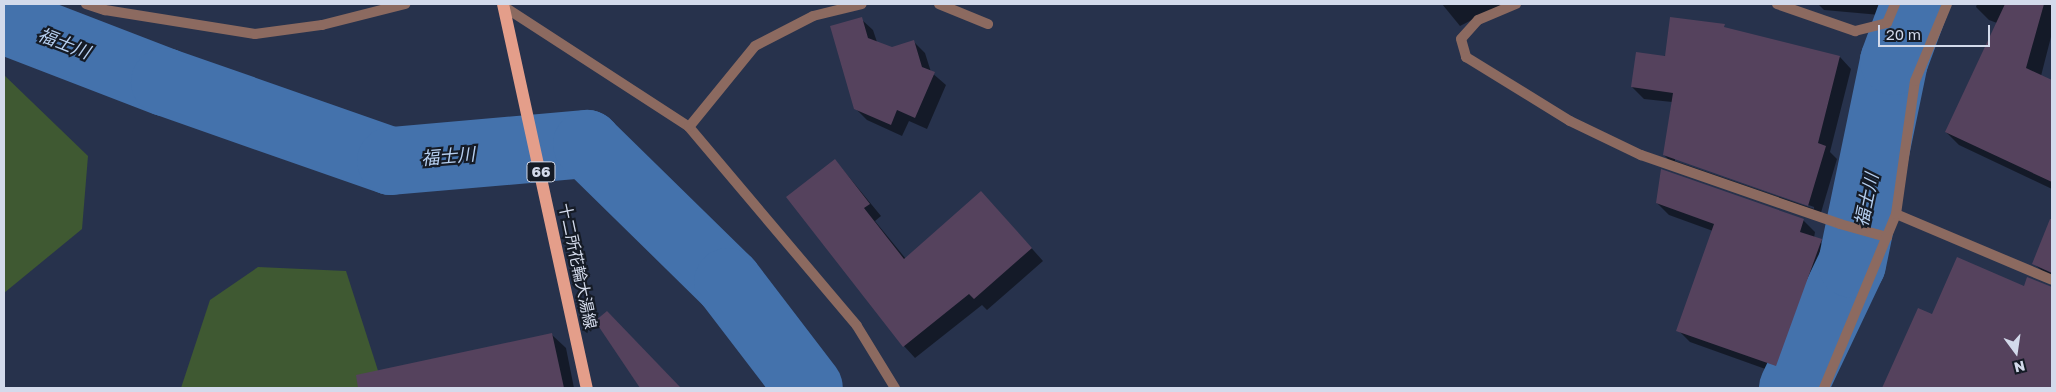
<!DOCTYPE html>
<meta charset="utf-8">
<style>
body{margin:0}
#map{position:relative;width:2056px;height:392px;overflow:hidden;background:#27324c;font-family:"Golos Text","Noto Sans JP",sans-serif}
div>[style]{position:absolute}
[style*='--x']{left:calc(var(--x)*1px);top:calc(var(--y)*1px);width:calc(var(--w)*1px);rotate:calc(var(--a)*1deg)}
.green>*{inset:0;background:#3f5932}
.shadow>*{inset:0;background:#0007}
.river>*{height:68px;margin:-34px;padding:0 34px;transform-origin:34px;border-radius:34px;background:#4472ac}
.building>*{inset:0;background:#55425d}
.minor>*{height:10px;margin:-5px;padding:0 5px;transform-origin:5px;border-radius:5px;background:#8c6a60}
.primary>*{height:12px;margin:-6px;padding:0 6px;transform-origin:6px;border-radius:6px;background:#e49e8a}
span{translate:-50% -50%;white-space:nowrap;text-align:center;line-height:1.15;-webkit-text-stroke:4.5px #151b26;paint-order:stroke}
.shield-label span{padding:1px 4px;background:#151b26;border:1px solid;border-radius:4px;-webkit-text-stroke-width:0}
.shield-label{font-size:15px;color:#d3daeb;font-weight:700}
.street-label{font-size:16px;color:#d3daeb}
.water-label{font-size:18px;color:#b6cff0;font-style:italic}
.frame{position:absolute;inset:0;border:5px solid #d3daeb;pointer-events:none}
.north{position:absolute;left:1991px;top:327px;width:50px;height:50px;-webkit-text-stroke:4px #151b26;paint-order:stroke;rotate:166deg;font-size:14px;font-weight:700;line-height:20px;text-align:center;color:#d3daeb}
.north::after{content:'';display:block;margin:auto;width:18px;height:22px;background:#d3daeb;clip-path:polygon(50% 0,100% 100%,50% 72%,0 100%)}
.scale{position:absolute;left:1878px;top:25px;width:112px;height:22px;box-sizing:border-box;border:2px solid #d3daeb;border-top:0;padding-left:6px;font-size:15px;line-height:18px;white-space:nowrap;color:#d3daeb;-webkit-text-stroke:4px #151b26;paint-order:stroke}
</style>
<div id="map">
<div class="green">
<div style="clip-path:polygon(4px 75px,88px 156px,82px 229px,4px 293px)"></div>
<div style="clip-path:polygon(258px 267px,346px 271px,381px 380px,380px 388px,181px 388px,210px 300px)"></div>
</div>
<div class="shadow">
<div style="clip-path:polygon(1442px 4px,1503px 4px,1460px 26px)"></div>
<div style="clip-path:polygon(1818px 4px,1881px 4px,1880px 15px,1824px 10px)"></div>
<div style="clip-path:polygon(1977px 4px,2052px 4px,2052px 33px,2041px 76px,2052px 81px,2052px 189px,1959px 145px,1946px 132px,1997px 23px,1989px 20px,1976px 7px)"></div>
<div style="clip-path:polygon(861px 19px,873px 30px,877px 42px,892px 48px,914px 42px,925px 53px,931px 72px,946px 85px,927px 129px,909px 121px,902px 136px,867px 120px,855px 108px)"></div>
<div style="clip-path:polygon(evenodd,1700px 22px,1840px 57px,1851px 69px,1830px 152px,1837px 159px,1820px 216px,1676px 167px,1664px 155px,1672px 102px,1644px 99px,1632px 87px,1700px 22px,1675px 158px,1814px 207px,1814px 209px,1675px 161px,1675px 158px)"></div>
<div style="clip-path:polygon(835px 160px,881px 216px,875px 221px,906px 259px,993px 205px,1043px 261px,987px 310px,982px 305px,915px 358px,904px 346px)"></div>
<div style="clip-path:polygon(1657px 203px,1803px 220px,1815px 232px,1814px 238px,1833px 252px,1788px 377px,1690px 342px,1678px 330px,1713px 231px,1669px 215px)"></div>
<div style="clip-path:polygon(2052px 217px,2052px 279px,2034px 264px)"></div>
<div style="clip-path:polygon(2025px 287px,2052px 287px,2052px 388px,1888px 388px,1885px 386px,1933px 316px)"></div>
<div style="clip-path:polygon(551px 334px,566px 348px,574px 388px,397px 388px,392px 369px)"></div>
</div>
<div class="river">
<div style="--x:4;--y:20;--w:173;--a:21.1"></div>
<div style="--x:165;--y:82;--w:239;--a:19.3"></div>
<div style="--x:391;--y:161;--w:197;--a:-5"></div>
<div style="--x:587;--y:144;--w:197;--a:44.4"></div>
<div style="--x:728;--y:282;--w:133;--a:52.6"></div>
<div style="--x:1793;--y:388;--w:137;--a:-64.6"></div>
<div style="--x:1852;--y:264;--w:207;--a:-78.3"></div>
<div style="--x:1894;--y:61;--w:61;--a:-69.8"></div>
</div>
<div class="building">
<div style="clip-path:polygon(2005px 4px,2044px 4px,2026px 68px,2052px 80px,2052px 182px,1945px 132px)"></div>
<div style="clip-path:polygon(862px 17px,868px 38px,892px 47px,914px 40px,922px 67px,935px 72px,915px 118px,897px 110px,891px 125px,854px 109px,830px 26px)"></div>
<div style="clip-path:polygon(1670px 17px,1725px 24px,1724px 27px,1840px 56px,1818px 143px,1826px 146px,1808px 206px,1663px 155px,1673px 93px,1631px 87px,1636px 52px,1665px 56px)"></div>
<div style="clip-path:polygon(835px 159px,870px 204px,864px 208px,904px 259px,981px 191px,1032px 248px,974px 299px,969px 294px,903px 347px,786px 197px)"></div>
<div style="clip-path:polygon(1661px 169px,1804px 219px,1800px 232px,1822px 239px,1776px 366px,1676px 331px,1714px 224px,1656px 203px)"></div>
<div style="clip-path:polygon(2050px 219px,2052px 219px,2052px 273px,2032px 264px)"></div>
<div style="clip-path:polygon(1957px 257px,2024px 286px,2027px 277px,2052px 287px,2052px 388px,1882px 388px,1918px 308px,1932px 314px)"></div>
<div style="clip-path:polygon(607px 311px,681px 388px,640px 388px,595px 321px)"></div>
<div style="clip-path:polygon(552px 333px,564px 388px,358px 388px,356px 375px)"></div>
</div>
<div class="minor">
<div style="--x:86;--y:4;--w:20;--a:18"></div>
<div style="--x:105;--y:10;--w:152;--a:9.1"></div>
<div style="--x:255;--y:34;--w:68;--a:-7.7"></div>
<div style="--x:322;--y:25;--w:86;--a:-14.2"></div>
<div style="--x:939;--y:4;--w:53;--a:22.2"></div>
<div style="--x:1516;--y:4;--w:41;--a:157.2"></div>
<div style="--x:1478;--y:20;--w:25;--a:132"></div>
<div style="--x:1461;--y:39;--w:19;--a:74"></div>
<div style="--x:1466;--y:57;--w:122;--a:31.6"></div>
<div style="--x:1570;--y:121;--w:79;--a:25.6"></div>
<div style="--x:1641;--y:155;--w:211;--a:19.1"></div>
<div style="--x:1840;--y:224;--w:49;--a:15.5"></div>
<div style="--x:1777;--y:4;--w:83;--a:19.1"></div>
<div style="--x:1855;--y:31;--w:33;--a:-14"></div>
<div style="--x:1887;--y:23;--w:21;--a:-67"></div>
<div style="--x:503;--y:6;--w:222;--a:33"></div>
<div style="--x:689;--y:127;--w:260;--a:49.8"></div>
<div style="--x:857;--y:326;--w:73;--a:58.5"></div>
<div style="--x:689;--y:127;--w:104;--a:-50.8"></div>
<div style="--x:755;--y:46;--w:65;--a:-27.3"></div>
<div style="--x:813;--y:16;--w:50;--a:-13.8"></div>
<div style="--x:1896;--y:214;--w:169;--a:22.9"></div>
<div style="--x:1824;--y:388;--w:188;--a:-67.5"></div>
<div style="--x:1896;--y:214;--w:134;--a:-81.9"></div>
<div style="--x:1915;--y:81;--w:83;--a:-67.4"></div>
</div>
<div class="primary">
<div style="--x:503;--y:4;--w:393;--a:77.7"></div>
</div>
<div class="shield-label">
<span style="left:541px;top:172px">66</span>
</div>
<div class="street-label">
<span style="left:578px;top:266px;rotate:78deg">十二所花輪大湯線</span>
</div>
<div class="water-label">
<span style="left:64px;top:43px;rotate:21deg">福士川</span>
<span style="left:448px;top:156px;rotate:-5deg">福士川</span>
<span style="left:1866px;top:200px;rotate:-78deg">福士川</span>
</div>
<div class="frame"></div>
<div class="north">N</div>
<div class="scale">20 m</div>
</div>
